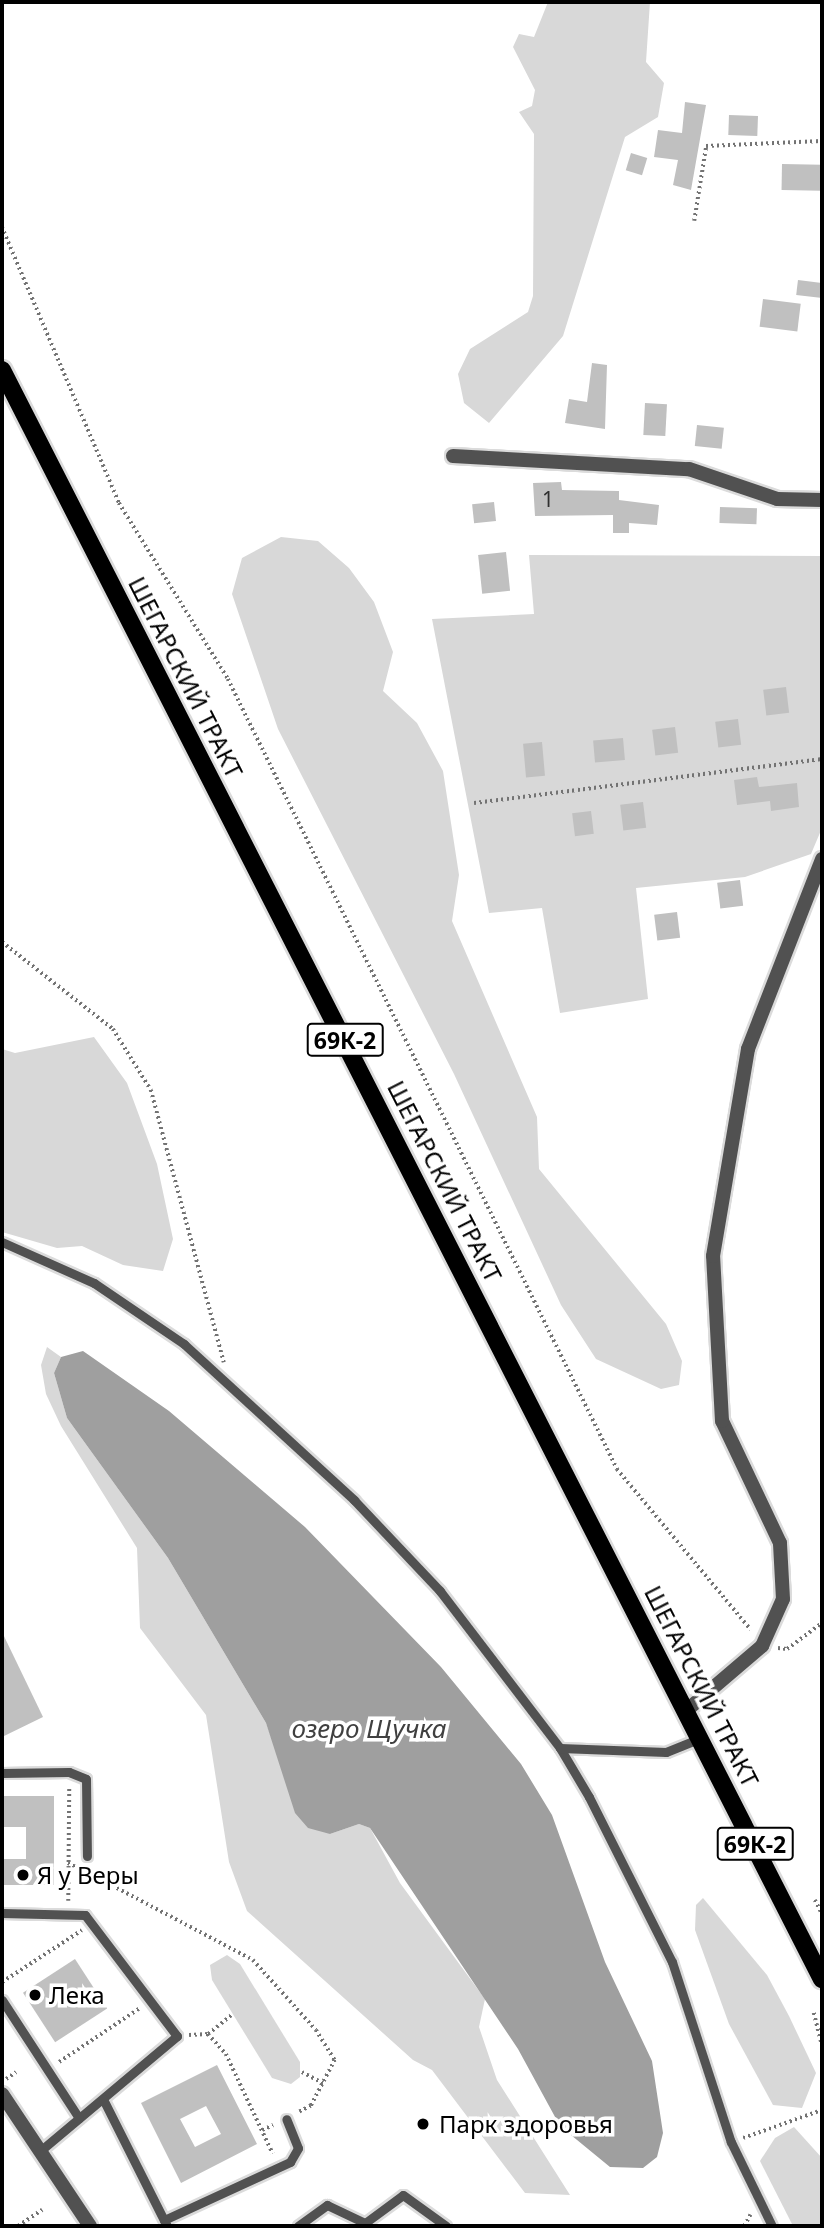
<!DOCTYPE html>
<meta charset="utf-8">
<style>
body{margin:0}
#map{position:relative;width:824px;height:2228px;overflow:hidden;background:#fff;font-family:"Noto Sans",sans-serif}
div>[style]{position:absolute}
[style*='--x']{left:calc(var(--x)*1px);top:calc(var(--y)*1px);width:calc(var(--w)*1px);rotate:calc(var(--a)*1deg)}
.green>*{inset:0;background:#d8d8d8}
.water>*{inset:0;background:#9f9f9f}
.building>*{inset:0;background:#c0c0c0;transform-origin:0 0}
.path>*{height:3.5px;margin-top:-1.75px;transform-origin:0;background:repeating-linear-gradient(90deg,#737373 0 2px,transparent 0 5.5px)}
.roads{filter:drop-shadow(2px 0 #dbdbdb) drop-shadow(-2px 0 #dbdbdb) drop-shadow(0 2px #dbdbdb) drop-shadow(0 -2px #dbdbdb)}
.service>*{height:9px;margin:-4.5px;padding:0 4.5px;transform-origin:4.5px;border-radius:4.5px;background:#515151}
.minor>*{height:14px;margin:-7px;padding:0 7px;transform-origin:7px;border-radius:7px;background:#515151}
.tertiary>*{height:14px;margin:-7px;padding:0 7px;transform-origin:7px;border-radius:7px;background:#515151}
.primary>*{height:18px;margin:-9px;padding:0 9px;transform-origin:9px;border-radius:9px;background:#000}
.dots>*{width:19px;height:19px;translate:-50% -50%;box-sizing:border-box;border:4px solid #fff;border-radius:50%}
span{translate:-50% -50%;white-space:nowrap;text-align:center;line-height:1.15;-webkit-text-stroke:7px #fff;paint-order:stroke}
.number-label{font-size:21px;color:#303030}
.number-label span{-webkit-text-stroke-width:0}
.shield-label span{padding:2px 5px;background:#fff;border:2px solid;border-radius:5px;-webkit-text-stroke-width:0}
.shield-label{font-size:23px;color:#000;font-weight:700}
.street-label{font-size:24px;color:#000}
.poi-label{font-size:24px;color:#000}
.left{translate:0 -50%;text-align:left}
.water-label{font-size:26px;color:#404040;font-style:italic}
.frame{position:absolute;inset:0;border:4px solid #000;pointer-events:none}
</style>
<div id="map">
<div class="green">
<div style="clip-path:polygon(548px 2px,650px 2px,646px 62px,664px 83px,658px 117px,625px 137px,563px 336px,489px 423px,464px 403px,458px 374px,470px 349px,528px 312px,533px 296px,534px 134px,519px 112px,532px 106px,535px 90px,513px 47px,519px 34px,534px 37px)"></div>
<div style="clip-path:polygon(281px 537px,318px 541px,349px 568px,374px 602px,393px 652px,383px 691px,417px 723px,443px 771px,459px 875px,452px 921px,537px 1117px,539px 1169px,666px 1324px,682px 1361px,679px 1385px,661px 1389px,596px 1359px,561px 1305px,454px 1074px,278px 729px,232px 594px,242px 558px)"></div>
<div style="clip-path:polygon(529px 555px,821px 556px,822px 828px,811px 854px,745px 877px,636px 888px,648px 999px,560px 1013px,542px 908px,489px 913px,432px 619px,534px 614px)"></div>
<div style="clip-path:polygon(94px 1037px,127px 1083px,157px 1164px,173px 1239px,163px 1271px,123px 1265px,82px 1246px,57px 1248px,2px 1232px,2px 1049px,15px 1053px)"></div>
<div style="clip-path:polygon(47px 1347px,61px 1357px,54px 1373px,67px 1418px,168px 1558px,266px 1723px,279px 1759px,330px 1834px,359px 1824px,370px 1828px,400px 1883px,485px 1999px,479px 2027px,497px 2080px,570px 2195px,525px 2193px,432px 2070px,413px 2060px,247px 1911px,229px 1862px,206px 1715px,140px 1628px,137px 1548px,61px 1426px,46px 1394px,41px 1365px)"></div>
<div style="clip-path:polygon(703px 1898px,767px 1975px,789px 2016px,816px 2073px,802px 2108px,773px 2105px,729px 2024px,695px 1930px,696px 1905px)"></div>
<div style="clip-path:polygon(227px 1955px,240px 1964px,300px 2062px,300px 2077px,291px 2084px,272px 2078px,212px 1980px,210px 1965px)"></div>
<div style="clip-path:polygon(794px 2127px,822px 2158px,822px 2226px,793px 2226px,760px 2161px,775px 2138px)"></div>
</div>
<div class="water">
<div style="clip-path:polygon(83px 1351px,169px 1411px,305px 1527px,441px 1667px,521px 1764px,552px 1815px,605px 1962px,652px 2061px,663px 2133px,657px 2157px,643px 2168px,610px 2167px,560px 2126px,518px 2049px,370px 1828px,359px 1824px,330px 1834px,308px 1828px,295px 1813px,266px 1723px,168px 1558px,67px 1418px,54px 1373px,61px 1357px)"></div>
</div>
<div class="building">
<div style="clip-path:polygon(685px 102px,706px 105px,691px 190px,673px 185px,678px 160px,654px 157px,658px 130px,682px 133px)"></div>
<div style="left:729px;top:115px;width:29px;height:20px;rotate:2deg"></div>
<div style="left:631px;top:153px;width:17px;height:18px;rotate:17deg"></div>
<div style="left:782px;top:164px;width:40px;height:26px;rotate:1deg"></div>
<div style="left:798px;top:280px;width:24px;height:15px;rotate:7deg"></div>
<div style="left:763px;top:299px;width:38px;height:28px;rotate:7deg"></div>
<div style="clip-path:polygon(592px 363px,607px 365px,605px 429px,565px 423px,569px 399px,587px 402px)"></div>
<div style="left:645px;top:403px;width:22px;height:32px;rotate:3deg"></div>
<div style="left:697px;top:425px;width:27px;height:21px;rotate:6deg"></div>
<div style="clip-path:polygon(561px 482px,562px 490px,619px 491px,619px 500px,659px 505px,657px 525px,629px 523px,629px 533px,613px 533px,613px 515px,535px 516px,533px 483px)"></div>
<div style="left:494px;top:502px;width:19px;height:22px;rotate:84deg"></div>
<div style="left:720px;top:507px;width:37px;height:16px;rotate:2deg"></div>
<div style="left:506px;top:552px;width:39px;height:28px;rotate:84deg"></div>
<div style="left:786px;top:687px;width:26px;height:23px;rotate:83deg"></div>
<div style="left:738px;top:719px;width:26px;height:23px;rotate:83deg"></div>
<div style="left:675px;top:727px;width:26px;height:23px;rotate:83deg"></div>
<div style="left:623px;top:738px;width:22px;height:30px;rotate:85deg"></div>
<div style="left:542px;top:742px;width:34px;height:19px;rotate:85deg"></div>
<div style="clip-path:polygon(757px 777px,759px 787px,797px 783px,799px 807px,771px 811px,770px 801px,737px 805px,734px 780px)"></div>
<div style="left:643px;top:802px;width:26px;height:23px;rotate:83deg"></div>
<div style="left:591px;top:811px;width:23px;height:19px;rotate:83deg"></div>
<div style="left:740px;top:880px;width:26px;height:23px;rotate:83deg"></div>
<div style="left:677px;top:912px;width:26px;height:23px;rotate:83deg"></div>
<div style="clip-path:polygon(2px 1632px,43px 1717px,2px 1737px)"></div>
<div style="clip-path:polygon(2px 1796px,54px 1796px,54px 1885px,2px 1885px,2px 1859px,26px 1859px,26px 1827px,2px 1827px)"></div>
<div style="left:75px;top:1959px;width:59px;height:62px;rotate:57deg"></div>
<div style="clip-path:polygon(evenodd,217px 2065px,257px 2144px,181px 2183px,141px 2103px,217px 2065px,206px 2106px,221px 2134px,195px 2147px,180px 2119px,206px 2106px)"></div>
</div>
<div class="path">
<div style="--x:694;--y:221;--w:76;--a:-80.9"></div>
<div style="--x:706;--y:146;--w:116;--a:-2.5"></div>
<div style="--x:2;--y:227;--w:300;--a:67"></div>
<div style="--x:119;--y:503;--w:207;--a:58.2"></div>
<div style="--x:228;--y:679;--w:881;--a:63.78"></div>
<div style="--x:617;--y:1469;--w:209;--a:50.2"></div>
<div style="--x:474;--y:803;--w:351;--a:-7.2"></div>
<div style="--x:2;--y:942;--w:141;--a:38.1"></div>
<div style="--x:113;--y:1029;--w:72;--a:58.1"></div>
<div style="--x:151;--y:1090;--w:282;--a:75"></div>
<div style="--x:778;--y:1648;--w:9;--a:6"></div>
<div style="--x:787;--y:1649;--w:44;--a:-36.6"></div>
<div style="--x:68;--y:1863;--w:9;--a:27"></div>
<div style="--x:83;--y:1870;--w:192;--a:27.9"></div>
<div style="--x:253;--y:1960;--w:94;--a:48"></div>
<div style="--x:316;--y:2030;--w:36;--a:58"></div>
<div style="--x:335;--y:2060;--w:52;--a:117.6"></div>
<div style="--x:311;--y:2106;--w:13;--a:153"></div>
<div style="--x:815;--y:1900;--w:16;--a:63"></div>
<div style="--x:68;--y:1901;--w:115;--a:-89.5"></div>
<div style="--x:2;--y:1982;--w:95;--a:-33"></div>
<div style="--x:814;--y:2013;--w:32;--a:76"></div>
<div style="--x:208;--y:2034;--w:27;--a:48"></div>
<div style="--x:226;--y:2054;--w:110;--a:64.8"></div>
<div style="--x:189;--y:2035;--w:19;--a:-3"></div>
<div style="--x:208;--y:2034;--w:32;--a:-39"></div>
<div style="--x:59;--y:2062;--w:97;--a:-33.7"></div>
<div style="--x:302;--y:2072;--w:24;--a:28"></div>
<div style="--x:6;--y:2079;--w:12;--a:-35"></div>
<div style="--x:262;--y:2130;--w:12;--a:-24"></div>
<div style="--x:743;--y:2138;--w:84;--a:-19.5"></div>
<div style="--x:18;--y:2226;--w:29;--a:-34"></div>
<div style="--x:744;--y:2226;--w:13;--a:-61"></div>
</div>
<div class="roads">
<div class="service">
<div style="--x:2;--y:1242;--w:101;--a:24"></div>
<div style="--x:94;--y:1283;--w:109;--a:34.1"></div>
<div style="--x:184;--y:1344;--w:231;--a:42.5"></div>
<div style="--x:354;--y:1500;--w:125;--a:46.6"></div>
<div style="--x:440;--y:1591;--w:198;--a:52.6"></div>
<div style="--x:560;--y:1748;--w:57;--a:59.4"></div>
<div style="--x:589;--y:1797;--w:185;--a:63.3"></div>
<div style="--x:672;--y:1962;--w:189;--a:71.9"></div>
<div style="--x:731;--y:2142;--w:93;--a:64"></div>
<div style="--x:560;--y:1748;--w:106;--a:2.2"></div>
<div style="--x:666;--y:1752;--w:38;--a:-22"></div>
<div style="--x:2;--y:1773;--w:67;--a:-0.9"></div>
<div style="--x:69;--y:1772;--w:18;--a:22"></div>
<div style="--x:86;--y:1779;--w:77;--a:89.3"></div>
<div style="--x:2;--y:1913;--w:83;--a:1.4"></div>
<div style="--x:85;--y:1915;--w:152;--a:52.8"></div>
<div style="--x:177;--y:2036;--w:180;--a:140"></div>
<div style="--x:2;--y:2000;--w:141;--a:56.9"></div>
<div style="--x:103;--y:2099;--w:142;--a:63.3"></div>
<div style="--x:164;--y:2220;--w:139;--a:-24.7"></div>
<div style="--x:290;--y:2162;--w:16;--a:-60"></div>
<div style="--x:298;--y:2148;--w:31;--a:-112"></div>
<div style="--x:298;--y:2226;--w:36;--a:-36"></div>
<div style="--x:327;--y:2205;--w:42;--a:25.3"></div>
<div style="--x:365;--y:2223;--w:47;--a:-36.4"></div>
<div style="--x:403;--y:2195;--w:53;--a:35.8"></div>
</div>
<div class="minor">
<div style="--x:453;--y:456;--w:236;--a:3.2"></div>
<div style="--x:689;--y:469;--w:93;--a:18.8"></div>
<div style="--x:777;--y:499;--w:45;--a:1.3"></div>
<div style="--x:687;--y:1710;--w:99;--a:-40.5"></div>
<div style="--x:762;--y:1646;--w:51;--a:-65.9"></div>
<div style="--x:783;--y:1599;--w:56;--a:-93.1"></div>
<div style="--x:780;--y:1543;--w:135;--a:-115.4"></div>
<div style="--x:722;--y:1421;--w:165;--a:-93.1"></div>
<div style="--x:713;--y:1256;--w:210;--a:-80.4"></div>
<div style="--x:748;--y:1049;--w:204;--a:-68.7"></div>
</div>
<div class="tertiary">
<div style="--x:2;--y:2094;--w:159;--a:56.3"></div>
</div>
<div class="primary">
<div style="--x:2;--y:370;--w:1806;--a:63"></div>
</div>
</div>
<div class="dots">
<div style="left:23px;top:1875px;background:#000"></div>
<div style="left:35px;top:1995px;background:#000"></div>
<div style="left:423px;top:2124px;background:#000"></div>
</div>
<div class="number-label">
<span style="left:548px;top:499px">1</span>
</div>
<div class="shield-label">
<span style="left:345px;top:1040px">69К-2</span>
<span style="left:755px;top:1844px">69К-2</span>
</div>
<div class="street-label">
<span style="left:186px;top:677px;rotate:63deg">ШЕГАРСКИЙ ТРАКТ</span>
<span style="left:445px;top:1181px;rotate:63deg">ШЕГАРСКИЙ ТРАКТ</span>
<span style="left:702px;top:1686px;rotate:63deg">ШЕГАРСКИЙ ТРАКТ</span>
</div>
<div class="poi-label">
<span class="left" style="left:37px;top:1875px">Я у Веры</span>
<span class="left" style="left:49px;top:1995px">Лека</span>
<span class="left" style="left:439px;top:2124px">Парк здоровья</span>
</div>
<div class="water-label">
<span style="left:369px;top:1729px">озеро Щучка</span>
</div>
<div class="frame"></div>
</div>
